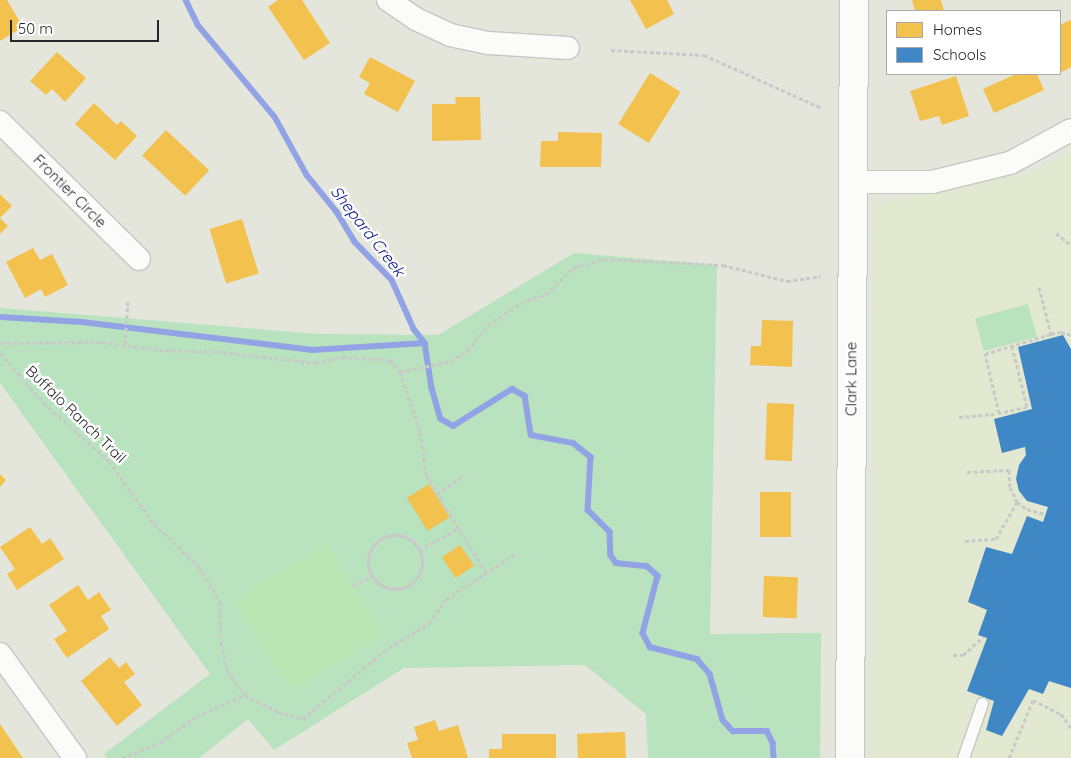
<!DOCTYPE html>
<style>
body{margin:0}
#map{position:relative;width:1071px;height:758px;overflow:hidden;background:#e4e6dc;font-family:Quicksand,sans-serif}
div>[style]{position:absolute}
[style*='--x']{left:calc(var(--x)*1px);top:calc(var(--y)*1px);width:calc(var(--w)*1px);rotate:calc(var(--a)*1deg)}
.education>*{inset:0;background:#e3e9d1}
.green>*{inset:0;background:#b9e2be;transform-origin:0 0}
.pitch>*{inset:0;background:#b9e6b3;transform-origin:0 0}
.homes>*{inset:0;background:#f2c14e;transform-origin:0 0}
.schools>*{inset:0;background:#3f88c5}
.stream>*{height:5.5px;margin:-2.75px;padding:0 2.75px;transform-origin:2.75px;border-radius:2.75px;background:#91a3e5}
.path>*{height:3px;margin-top:-1.5px;transform-origin:0;background:repeating-linear-gradient(90deg,#c9c9c9 0 4px,transparent 0 6.5px)}
.path>.ring{margin:-1.5px;padding:0;box-sizing:content-box;background:none;border:3px solid #c9c9c9;border-radius:50%}
.roads{filter:drop-shadow(1px 0 #c6c6c5) drop-shadow(-1px 0 #c6c6c5) drop-shadow(0 1px #c6c6c5) drop-shadow(0 -1px #c6c6c5)}
.lane>*{height:11px;margin:-5.5px;padding:0 5.5px;transform-origin:5.5px;border-radius:5.5px;background:#fbfbfa}
.street>*{height:22px;margin:-11px;padding:0 11px;transform-origin:11px;border-radius:11px;background:#fbfbfa}
.secondary>*{height:28px;margin:-14px;padding:0 14px;transform-origin:14px;border-radius:14px;background:#fbfbfa}
span{translate:-50% -50%;white-space:nowrap;text-align:center;line-height:1.15;-webkit-text-stroke:5px #fff;paint-order:stroke}
.street-label{font-size:15px;color:#272727}
.water-label{font-size:16px;color:#112090;font-style:italic}
.legend{position:absolute;left:886px;top:10px;width:175px;height:65px;box-sizing:border-box;background:#fff;border:1px solid #a9a9a9;margin:0;padding:6px 9px;list-style:none;font-size:15px;color:#272727}
.legend li{display:flex;align-items:center;gap:10px;height:25px}
.legend b{width:25px;border:1px solid #a9a9a9}
.scale{position:absolute;left:10px;top:20px;width:149px;height:22px;box-sizing:border-box;border:2px solid #272727;border-top:0;padding-left:6px;font-size:15px;line-height:18px;white-space:nowrap;color:#272727;-webkit-text-stroke:4px #fff;paint-order:stroke}
</style>
<div id="map">
<div class="education">
<div style="clip-path:polygon(1071px 150px,1071px 758px,872px 758px,874px 205px,1036px 171px)"></div>
</div>
<div class="green">
<div style="clip-path:polygon(574px 253px,717px 265px,710px 634px,821px 633px,820px 758px,648px 758px,646px 714px,585px 665px,404px 668px,274px 750px,248px 719px,199px 758px,107px 758px,104px 754px,210px 674px,0 383px,0 308px,319px 334px,438px 335px)"></div>
<div style="left:1028px;top:304px;width:34px;height:55px;rotate:75deg"></div>
</div>
<div class="pitch">
<div style="left:326px;top:543px;width:107px;height:109px;rotate:58deg"></div>
</div>
<div class="homes">
<div style="clip-path:polygon(0 0,7px 0,23px 27px,0 41px)"></div>
<div style="clip-path:polygon(278px 0,302px 0,330px 43px,304px 60px,268px 7px)"></div>
<div style="clip-path:polygon(630px 0,667px 0,674px 14px,646px 29px)"></div>
<div style="clip-path:polygon(912px 0,941px 0,944px 11px,915px 11px)"></div>
<div style="clip-path:polygon(1071px 20px,1071px 67px,1060px 73px,1060px 25px)"></div>
<div style="clip-path:polygon(57px 52px,86px 78px,65px 102px,52px 89px,46px 95px,30px 81px)"></div>
<div style="clip-path:polygon(370px 57px,415px 81px,398px 112px,364px 94px,370px 83px,359px 77px)"></div>
<div style="left:650px;top:73px;width:36px;height:60px;rotate:32deg"></div>
<div style="clip-path:polygon(1016px 74px,1037px 74px,1044px 90px,994px 113px,983px 89px)"></div>
<div style="clip-path:polygon(956px 76px,969px 116px,942px 125px,939px 116px,920px 121px,910px 91px)"></div>
<div style="clip-path:polygon(455px 97px,480px 97px,481px 140px,432px 141px,432px 104px,456px 104px)"></div>
<div style="clip-path:polygon(94px 103px,117px 125px,121px 121px,137px 136px,115px 160px,75px 124px)"></div>
<div style="left:166px;top:130px;width:59px;height:35px;rotate:43deg"></div>
<div style="clip-path:polygon(558px 132px,602px 133px,601px 167px,540px 167px,541px 141px,558px 141px)"></div>
<div style="clip-path:polygon(0 194px,12px 206px,0 218px)"></div>
<div style="clip-path:polygon(0 218px,8px 226px,0 234px)"></div>
<div style="left:242px;top:219px;width:57px;height:34px;rotate:73deg"></div>
<div style="clip-path:polygon(33px 248px,40px 260px,52px 254px,68px 285px,45px 297px,41px 289px,25px 298px,6px 262px)"></div>
<div style="clip-path:polygon(762px 320px,793px 321px,792px 367px,750px 365px,751px 346px,761px 346px)"></div>
<div style="left:767px;top:403px;width:27px;height:57px;rotate:2deg"></div>
<div style="clip-path:polygon(0 474px,6px 480px,0 487px)"></div>
<div style="left:429px;top:484px;width:39px;height:26px;rotate:58deg"></div>
<div style="left:760px;top:492px;width:31px;height:45px"></div>
<div style="clip-path:polygon(30px 527px,42px 544px,50px 538px,64px 559px,17px 590px,7px 574px,15px 569px,0 547px)"></div>
<div style="left:460px;top:545px;width:25px;height:22px;rotate:56deg"></div>
<div style="left:764px;top:576px;width:34px;height:41px;rotate:2deg"></div>
<div style="clip-path:polygon(78px 585px,88px 600px,99px 592px,111px 610px,101px 616px,109px 629px,67px 658px,54px 639px,67px 631px,49px 605px)"></div>
<div style="clip-path:polygon(110px 657px,119px 668px,126px 662px,135px 674px,124px 682px,142px 705px,117px 726px,81px 681px)"></div>
<div style="clip-path:polygon(435px 720px,439px 731px,458px 725px,468px 758px,412px 758px,407px 743px,418px 740px,414px 727px)"></div>
<div style="clip-path:polygon(0 724px,23px 758px,0 758px)"></div>
<div style="left:625px;top:732px;width:26px;height:48px;rotate:88deg"></div>
<div style="clip-path:polygon(502px 734px,556px 734px,556px 758px,489px 758px,489px 749px,502px 749px)"></div>
</div>
<div class="schools">
<div style="clip-path:polygon(1063px 335px,1071px 349px,1071px 688px,1049px 681px,1043px 694px,1029px 689px,1002px 736px,986px 730px,994px 701px,967px 691px,987px 638px,978px 635px,987px 610px,968px 602px,986px 547px,1012px 554px,1027px 516px,1043px 522px,1048px 507px,1027px 501px,1019px 491px,1016px 479px,1019px 465px,1026px 455px,1025px 447px,1002px 453px,994px 419px,1032px 409px,1018px 347px)"></div>
</div>
<div class="stream">
<div style="--x:186;--y:0;--w:28;--a:64"></div>
<div style="--x:198;--y:25;--w:120;--a:50.1"></div>
<div style="--x:275;--y:117;--w:66;--a:61.1"></div>
<div style="--x:307;--y:175;--w:48;--a:51"></div>
<div style="--x:337;--y:212;--w:35;--a:59"></div>
<div style="--x:355;--y:242;--w:53;--a:45.8"></div>
<div style="--x:392;--y:280;--w:54;--a:65.8"></div>
<div style="--x:414;--y:329;--w:18;--a:52"></div>
<div style="--x:425;--y:343;--w:46;--a:81.2"></div>
<div style="--x:432;--y:388;--w:32;--a:74"></div>
<div style="--x:441;--y:419;--w:14;--a:30"></div>
<div style="--x:453;--y:426;--w:70;--a:-32.1"></div>
<div style="--x:512;--y:389;--w:15;--a:28"></div>
<div style="--x:525;--y:396;--w:39;--a:81"></div>
<div style="--x:531;--y:435;--w:43;--a:10.8"></div>
<div style="--x:573;--y:443;--w:23;--a:38"></div>
<div style="--x:591;--y:457;--w:53;--a:93.2"></div>
<div style="--x:588;--y:510;--w:31;--a:45"></div>
<div style="--x:610;--y:532;--w:23;--a:88"></div>
<div style="--x:611;--y:555;--w:9;--a:58"></div>
<div style="--x:616;--y:563;--w:31;--a:6"></div>
<div style="--x:647;--y:566;--w:15;--a:42"></div>
<div style="--x:658;--y:576;--w:59;--a:104.7"></div>
<div style="--x:643;--y:633;--w:16;--a:63"></div>
<div style="--x:650;--y:647;--w:49;--a:14.3"></div>
<div style="--x:697;--y:659;--w:20;--a:49"></div>
<div style="--x:710;--y:674;--w:48;--a:74.2"></div>
<div style="--x:723;--y:720;--w:15;--a:48"></div>
<div style="--x:733;--y:731;--w:34;--a:0"></div>
<div style="--x:767;--y:731;--w:13;--a:63"></div>
<div style="--x:773;--y:743;--w:15;--a:86"></div>
<div style="--x:0;--y:317;--w:82;--a:3.5"></div>
<div style="--x:82;--y:322;--w:232;--a:6.9"></div>
<div style="--x:312;--y:350;--w:113;--a:-3.5"></div>
</div>
<div class="path">
<div style="--x:611;--y:50;--w:93;--a:3.1"></div>
<div style="--x:704;--y:55;--w:129;--a:24.2"></div>
<div style="--x:1056;--y:233;--w:19;--a:39"></div>
<div style="--x:1039;--y:287;--w:49;--a:75.7"></div>
<div style="--x:1051;--y:334;--w:10;--a:-11"></div>
<div style="--x:1061;--y:332;--w:10;--a:17"></div>
<div style="--x:0;--y:343;--w:102;--a:-0.6"></div>
<div style="--x:102;--y:342;--w:58;--a:8"></div>
<div style="--x:159;--y:350;--w:64;--a:1.8"></div>
<div style="--x:223;--y:352;--w:93;--a:6.8"></div>
<div style="--x:315;--y:363;--w:28;--a:-13"></div>
<div style="--x:342;--y:357;--w:48;--a:3.6"></div>
<div style="--x:390;--y:360;--w:16;--a:50"></div>
<div style="--x:400;--y:372;--w:63;--a:71.6"></div>
<div style="--x:420;--y:432;--w:43;--a:82.1"></div>
<div style="--x:426;--y:475;--w:115;--a:58.5"></div>
<div style="--x:125;--y:344;--w:43;--a:-86"></div>
<div style="--x:1012;--y:346;--w:63;--a:76.2"></div>
<div style="--x:1027;--y:407;--w:29;--a:168"></div>
<div style="--x:999;--y:413;--w:61;--a:-103.3"></div>
<div style="--x:985;--y:354;--w:69;--a:-16.9"></div>
<div style="--x:0;--y:353;--w:67;--a:48.7"></div>
<div style="--x:44;--y:403;--w:87;--a:41.7"></div>
<div style="--x:109;--y:461;--w:77;--a:54.5"></div>
<div style="--x:154;--y:524;--w:62;--a:43.7"></div>
<div style="--x:199;--y:567;--w:41;--a:59"></div>
<div style="--x:220;--y:602;--w:40;--a:88.6"></div>
<div style="--x:221;--y:642;--w:30;--a:78"></div>
<div style="--x:227;--y:671;--w:30;--a:53"></div>
<div style="--x:245;--y:695;--w:37;--a:27"></div>
<div style="--x:278;--y:712;--w:26;--a:16"></div>
<div style="--x:303;--y:719;--w:106;--a:-40"></div>
<div style="--x:384;--y:651;--w:53;--a:-31.9"></div>
<div style="--x:429;--y:623;--w:29;--a:-55"></div>
<div style="--x:446;--y:599;--w:81;--a:-32.9"></div>
<div style="--x:400;--y:372;--w:52;--a:-12.2"></div>
<div style="--x:451;--y:361;--w:19;--a:-32"></div>
<div style="--x:467;--y:351;--w:33;--a:-51"></div>
<div style="--x:488;--y:325;--w:27;--a:-34"></div>
<div style="--x:510;--y:310;--w:20;--a:-30"></div>
<div style="--x:527;--y:300;--w:20;--a:-15"></div>
<div style="--x:546;--y:295;--w:38;--a:-45"></div>
<div style="--x:573;--y:268;--w:32;--a:-16"></div>
<div style="--x:604;--y:259;--w:119;--a:2.9"></div>
<div style="--x:723;--y:265;--w:66;--a:14"></div>
<div style="--x:787;--y:281;--w:34;--a:-8"></div>
<div style="--x:959;--y:417;--w:35;--a:-5"></div>
<div style="--x:967;--y:472;--w:42;--a:-2.7"></div>
<div style="--x:1009;--y:470;--w:17;--a:87"></div>
<div style="--x:1010;--y:487;--w:17;--a:65"></div>
<div style="--x:1017;--y:502;--w:12;--a:35"></div>
<div style="--x:1027;--y:509;--w:19;--a:16"></div>
<div style="--x:437;--y:494;--w:33;--a:-35"></div>
<div class="ring" style="left:368px;top:535px;width:51px;height:51px"></div>
<div style="--x:965;--y:541;--w:31;--a:-4"></div>
<div style="--x:996;--y:539;--w:43;--a:-60.4"></div>
<div style="--x:419;--y:550;--w:46;--a:-28.8"></div>
<div style="--x:353;--y:586;--w:21;--a:-29"></div>
<div style="--x:953;--y:655;--w:10;--a:0"></div>
<div style="--x:963;--y:655;--w:27;--a:-42"></div>
<div style="--x:122;--y:758;--w:42;--a:-22.3"></div>
<div style="--x:161;--y:742;--w:44;--a:-35.8"></div>
<div style="--x:197;--y:716;--w:52;--a:-23.6"></div>
<div style="--x:1009;--y:758;--w:63;--a:-67.5"></div>
<div style="--x:1033;--y:700;--w:31;--a:27"></div>
<div style="--x:1061;--y:714;--w:17;--a:54"></div>
</div>
<div class="roads">
<div class="lane">
<div style="--x:963;--y:758;--w:58;--a:-70.9"></div>
</div>
<div class="street">
<div style="--x:388;--y:0;--w:34;--a:34"></div>
<div style="--x:416;--y:19;--w:38;--a:25"></div>
<div style="--x:450;--y:35;--w:40;--a:12"></div>
<div style="--x:489;--y:43;--w:79;--a:3.6"></div>
<div style="--x:0;--y:122;--w:195;--a:44.6"></div>
<div style="--x:852;--y:182;--w:80;--a:0"></div>
<div style="--x:932;--y:182;--w:80;--a:-13.7"></div>
<div style="--x:1010;--y:163;--w:69;--a:-28.4"></div>
<div style="--x:0;--y:654;--w:128;--a:54.2"></div>
</div>
<div class="secondary">
<div style="--x:850;--y:758;--w:758;--a:-89.7"></div>
</div>
</div>
<div class="street-label">
<span style="left:70px;top:191px;rotate:45deg">Frontier Circle</span>
<span style="left:851px;top:379px;rotate:-90deg">Clark Lane</span>
<span style="left:76px;top:414px;rotate:44deg">Buffalo Ranch Trail</span>
</div>
<div class="water-label">
<span style="left:368px;top:231px;rotate:52deg">Shepard Creek</span>
</div>
<ul class="legend">
<li><b style="height:14px;background:#f2c14e"></b>Homes</li>
<li><b style="height:14px;background:#3f88c5"></b>Schools</li>
</ul>
<div class="scale">50 m</div>
</div>
